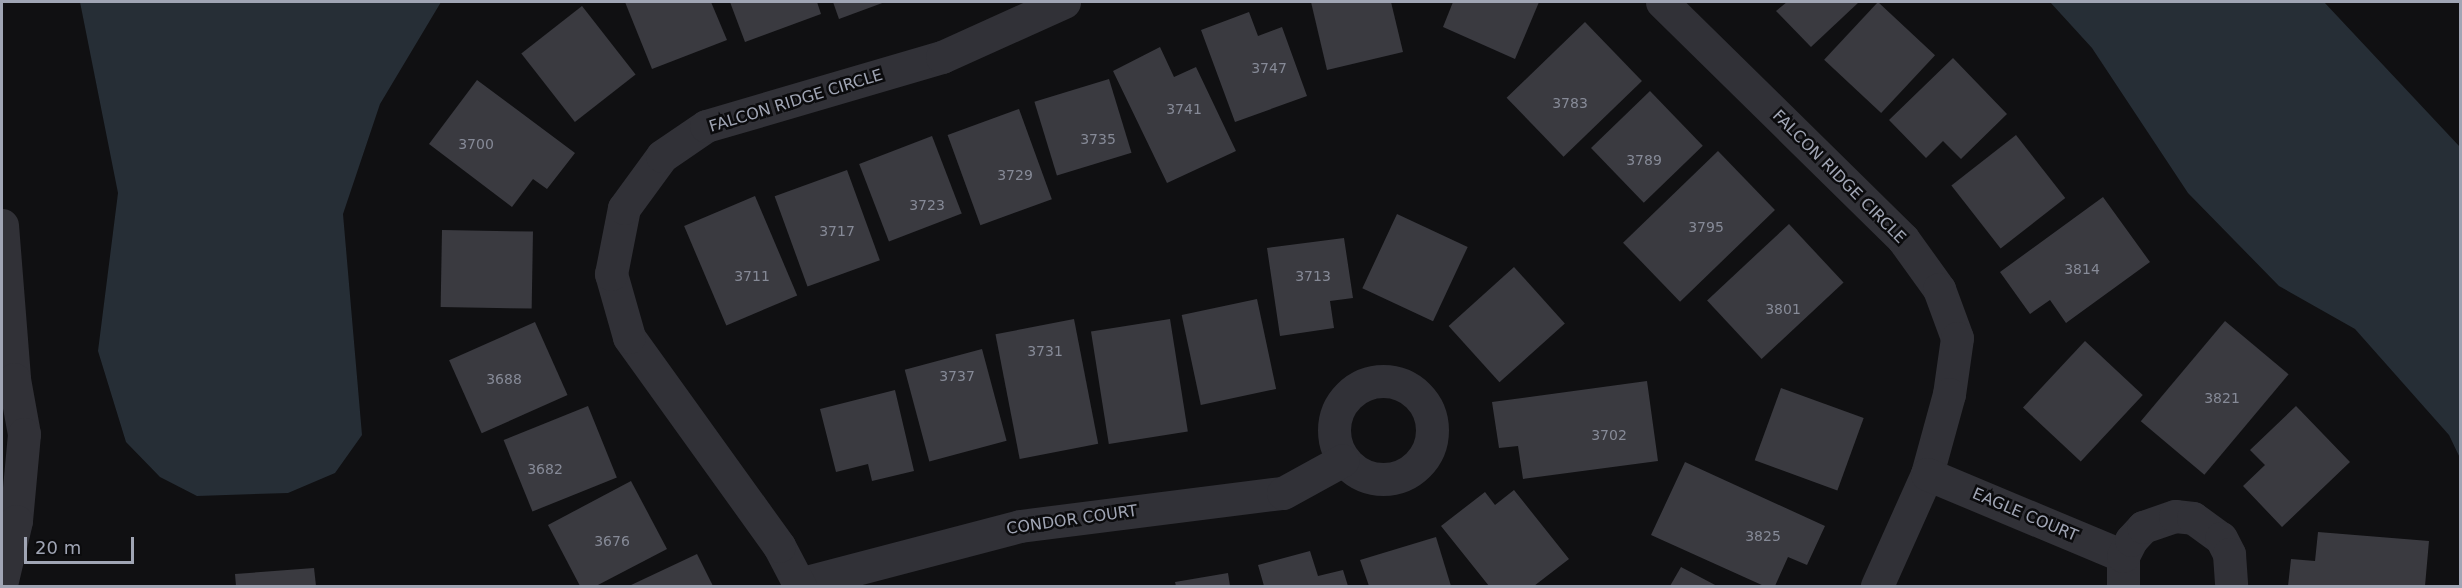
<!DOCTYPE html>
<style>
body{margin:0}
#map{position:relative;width:2462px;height:588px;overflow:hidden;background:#101012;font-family:"DejaVu Sans",sans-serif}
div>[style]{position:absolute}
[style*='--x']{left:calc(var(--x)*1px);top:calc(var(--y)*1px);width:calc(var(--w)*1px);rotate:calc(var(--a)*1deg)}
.water>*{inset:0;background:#262e36}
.building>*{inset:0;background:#3a3a40;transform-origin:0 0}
.street>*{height:33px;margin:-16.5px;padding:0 16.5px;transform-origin:16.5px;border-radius:16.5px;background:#313137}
.street>.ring{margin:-16.5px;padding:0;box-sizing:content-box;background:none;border:33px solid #313137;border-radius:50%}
span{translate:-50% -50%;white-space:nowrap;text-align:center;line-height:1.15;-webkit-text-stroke:5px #0b0b0d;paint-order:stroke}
.number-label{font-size:14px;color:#868a97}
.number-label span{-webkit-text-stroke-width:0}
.street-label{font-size:16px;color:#a0a5b4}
.frame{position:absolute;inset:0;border:3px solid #a0a5b4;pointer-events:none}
.scale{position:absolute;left:24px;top:537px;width:110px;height:27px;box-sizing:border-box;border:3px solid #a0a5b4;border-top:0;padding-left:8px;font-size:18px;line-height:21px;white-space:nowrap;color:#a0a5b4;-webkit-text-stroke:4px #0b0b0d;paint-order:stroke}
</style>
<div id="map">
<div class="water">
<div style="clip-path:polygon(80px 2px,441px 2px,380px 104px,343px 214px,362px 435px,335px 473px,288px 493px,197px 496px,160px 477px,126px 442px,98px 351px,118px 193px)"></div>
<div style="clip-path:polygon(2050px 2px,2324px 2px,2460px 147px,2460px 458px,2449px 435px,2355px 329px,2279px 286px,2188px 193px,2092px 48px)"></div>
</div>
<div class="building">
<div style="clip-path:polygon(625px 2px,711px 2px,727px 40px,652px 69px)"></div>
<div style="clip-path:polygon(730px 2px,817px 2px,821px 14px,745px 42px)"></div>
<div style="clip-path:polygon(833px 2px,885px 2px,839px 19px)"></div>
<div style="clip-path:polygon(1311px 2px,1391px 2px,1403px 52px,1327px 70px)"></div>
<div style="clip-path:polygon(1453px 2px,1539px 2px,1515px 59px,1443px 27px)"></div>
<div style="clip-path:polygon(1787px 2px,1859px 2px,1811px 47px,1776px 11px)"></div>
<div style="left:1878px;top:2px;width:78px;height:79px;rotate:43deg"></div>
<div style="left:582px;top:6px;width:87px;height:77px;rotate:52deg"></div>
<div style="clip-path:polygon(1249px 12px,1258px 36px,1282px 27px,1307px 96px,1235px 122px,1201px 30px)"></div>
<div style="left:1585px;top:22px;width:82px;height:109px;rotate:46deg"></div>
<div style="clip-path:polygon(1160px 47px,1174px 77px,1196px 67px,1236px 151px,1167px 183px,1113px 71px)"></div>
<div style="clip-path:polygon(1953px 58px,2007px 114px,1961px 159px,1943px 141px,1926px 158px,1889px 120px)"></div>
<div style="left:1109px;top:79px;width:77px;height:78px;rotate:73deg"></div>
<div style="clip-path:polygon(477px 80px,575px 153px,547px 189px,533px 179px,512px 207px,429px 144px)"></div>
<div style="left:1650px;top:91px;width:76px;height:82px;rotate:46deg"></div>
<div style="left:1019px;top:109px;width:96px;height:76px;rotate:70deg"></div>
<div style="left:2016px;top:135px;width:80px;height:82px;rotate:52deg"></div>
<div style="left:932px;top:136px;width:83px;height:78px;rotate:69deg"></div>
<div style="left:1718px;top:151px;width:82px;height:132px;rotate:46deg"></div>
<div style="left:847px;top:170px;width:96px;height:77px;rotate:70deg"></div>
<div style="left:755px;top:196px;width:108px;height:77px;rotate:67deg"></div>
<div style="clip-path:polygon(2103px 197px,2150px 262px,2066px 323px,2050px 300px,2030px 314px,2000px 272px)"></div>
<div style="left:1397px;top:214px;width:78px;height:82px;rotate:25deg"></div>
<div style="left:1789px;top:224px;width:80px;height:112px;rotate:47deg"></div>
<div style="left:442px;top:230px;width:91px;height:77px;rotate:1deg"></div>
<div style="clip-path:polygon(1344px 238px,1353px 298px,1330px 301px,1334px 328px,1280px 336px,1267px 248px)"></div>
<div style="left:1514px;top:267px;width:76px;height:88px;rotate:48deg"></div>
<div style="left:1257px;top:299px;width:92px;height:77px;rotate:78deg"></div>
<div style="left:1074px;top:319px;width:127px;height:80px;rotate:79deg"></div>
<div style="left:1170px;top:319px;width:114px;height:80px;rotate:81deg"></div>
<div style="left:2225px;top:321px;width:83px;height:131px;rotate:40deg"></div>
<div style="left:535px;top:322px;width:80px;height:94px;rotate:66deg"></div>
<div style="left:2085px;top:341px;width:79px;height:91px;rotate:43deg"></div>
<div style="left:982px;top:349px;width:95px;height:80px;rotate:75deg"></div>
<div style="clip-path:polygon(1647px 381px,1658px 461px,1523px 479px,1518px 446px,1499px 448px,1492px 402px)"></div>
<div style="left:1781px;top:388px;width:88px;height:77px;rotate:20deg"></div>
<div style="clip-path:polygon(895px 390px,914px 471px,872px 481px,868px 464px,836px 472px,820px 409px)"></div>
<div style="left:588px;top:406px;width:77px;height:91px;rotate:68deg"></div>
<div style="clip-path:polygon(2296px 406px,2350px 462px,2282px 527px,2243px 486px,2265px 465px,2250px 450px)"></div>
<div style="clip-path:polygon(1685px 462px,1825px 526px,1807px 565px,1788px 557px,1775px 586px,1764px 586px,1651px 535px)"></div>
<div style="clip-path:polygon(631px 481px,667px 549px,596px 586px,580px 586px,548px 525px)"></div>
<div style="clip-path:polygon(1514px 490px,1569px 559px,1534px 586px,1489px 586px,1441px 526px,1485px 492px,1495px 505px)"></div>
<div style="clip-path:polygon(2318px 532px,2429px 541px,2425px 586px,2288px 586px,2291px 559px,2315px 561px)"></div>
<div style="clip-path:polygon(1436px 537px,1451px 586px,1369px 586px,1360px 560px)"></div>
<div style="clip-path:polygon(1310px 551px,1318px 576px,1343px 570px,1348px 586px,1264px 586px,1258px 565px)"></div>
<div style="clip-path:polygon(697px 554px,713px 586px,629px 586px)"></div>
<div style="clip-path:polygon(1681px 567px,1717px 586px,1670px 586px)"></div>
<div style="clip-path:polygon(314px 568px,316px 586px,236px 586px,235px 574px)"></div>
<div style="clip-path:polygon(1228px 573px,1230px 586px,1176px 586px,1175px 582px)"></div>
</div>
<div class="street">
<div style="--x:1662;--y:2;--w:338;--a:44.5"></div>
<div style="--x:1903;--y:239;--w:62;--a:54.2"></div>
<div style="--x:1939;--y:289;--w:52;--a:69.8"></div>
<div style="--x:1957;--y:338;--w:57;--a:98.1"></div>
<div style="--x:1949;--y:394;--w:83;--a:105.4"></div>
<div style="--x:1927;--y:474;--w:123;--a:114.1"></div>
<div style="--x:2;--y:225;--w:154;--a:85.5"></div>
<div style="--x:14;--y:379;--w:56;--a:79.7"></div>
<div style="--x:24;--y:434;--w:87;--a:95.3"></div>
<div style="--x:16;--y:521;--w:61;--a:103.3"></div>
<div class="ring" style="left:1334px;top:381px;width:65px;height:65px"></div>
<div style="--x:1927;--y:474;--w:212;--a:22.7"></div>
<div style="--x:799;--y:584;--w:228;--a:-14.7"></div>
<div style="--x:1020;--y:526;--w:265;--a:-7.2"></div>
<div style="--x:1283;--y:493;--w:68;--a:-28.8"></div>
<div style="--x:800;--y:586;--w:45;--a:-117.7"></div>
<div style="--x:779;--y:546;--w:257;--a:-125.7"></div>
<div style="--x:629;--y:337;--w:66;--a:-105.9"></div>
<div style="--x:611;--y:274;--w:67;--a:-78.9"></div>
<div style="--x:624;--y:208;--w:64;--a:-53.8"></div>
<div style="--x:662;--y:156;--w:53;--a:-34.3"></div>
<div style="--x:706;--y:126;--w:246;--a:-16.3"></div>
<div style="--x:942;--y:57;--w:134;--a:-24.3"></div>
<div style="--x:2123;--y:586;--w:30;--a:-90"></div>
<div style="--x:2123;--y:556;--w:18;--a:-63"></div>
<div style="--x:2131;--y:540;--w:18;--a:-47"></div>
<div style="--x:2143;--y:527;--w:34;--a:-19"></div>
<div style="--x:2175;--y:516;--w:18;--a:6"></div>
<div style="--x:2193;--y:518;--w:34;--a:36"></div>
<div style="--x:2221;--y:538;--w:18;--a:63"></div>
<div style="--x:2229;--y:554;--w:32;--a:86"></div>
</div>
<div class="number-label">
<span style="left:1269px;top:68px">3747</span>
<span style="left:1570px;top:103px">3783</span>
<span style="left:1184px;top:109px">3741</span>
<span style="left:1098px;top:139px">3735</span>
<span style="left:476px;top:144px">3700</span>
<span style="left:1644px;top:160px">3789</span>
<span style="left:1015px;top:175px">3729</span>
<span style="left:927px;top:205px">3723</span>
<span style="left:1706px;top:227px">3795</span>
<span style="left:837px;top:231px">3717</span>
<span style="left:2082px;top:269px">3814</span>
<span style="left:752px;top:276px">3711</span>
<span style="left:1313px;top:276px">3713</span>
<span style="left:1783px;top:309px">3801</span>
<span style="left:1045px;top:351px">3731</span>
<span style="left:957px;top:376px">3737</span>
<span style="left:504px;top:379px">3688</span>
<span style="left:2222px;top:398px">3821</span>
<span style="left:1609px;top:435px">3702</span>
<span style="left:545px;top:469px">3682</span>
<span style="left:1763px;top:536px">3825</span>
<span style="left:612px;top:541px">3676</span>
</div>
<div class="street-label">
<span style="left:796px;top:101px;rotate:-17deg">FALCON RIDGE CIRCLE</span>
<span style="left:1839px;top:177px;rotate:45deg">FALCON RIDGE CIRCLE</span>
<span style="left:2025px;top:515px;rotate:23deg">EAGLE COURT</span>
<span style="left:1072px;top:520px;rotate:-8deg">CONDOR COURT</span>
</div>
<div class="frame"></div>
<div class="scale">20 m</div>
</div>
